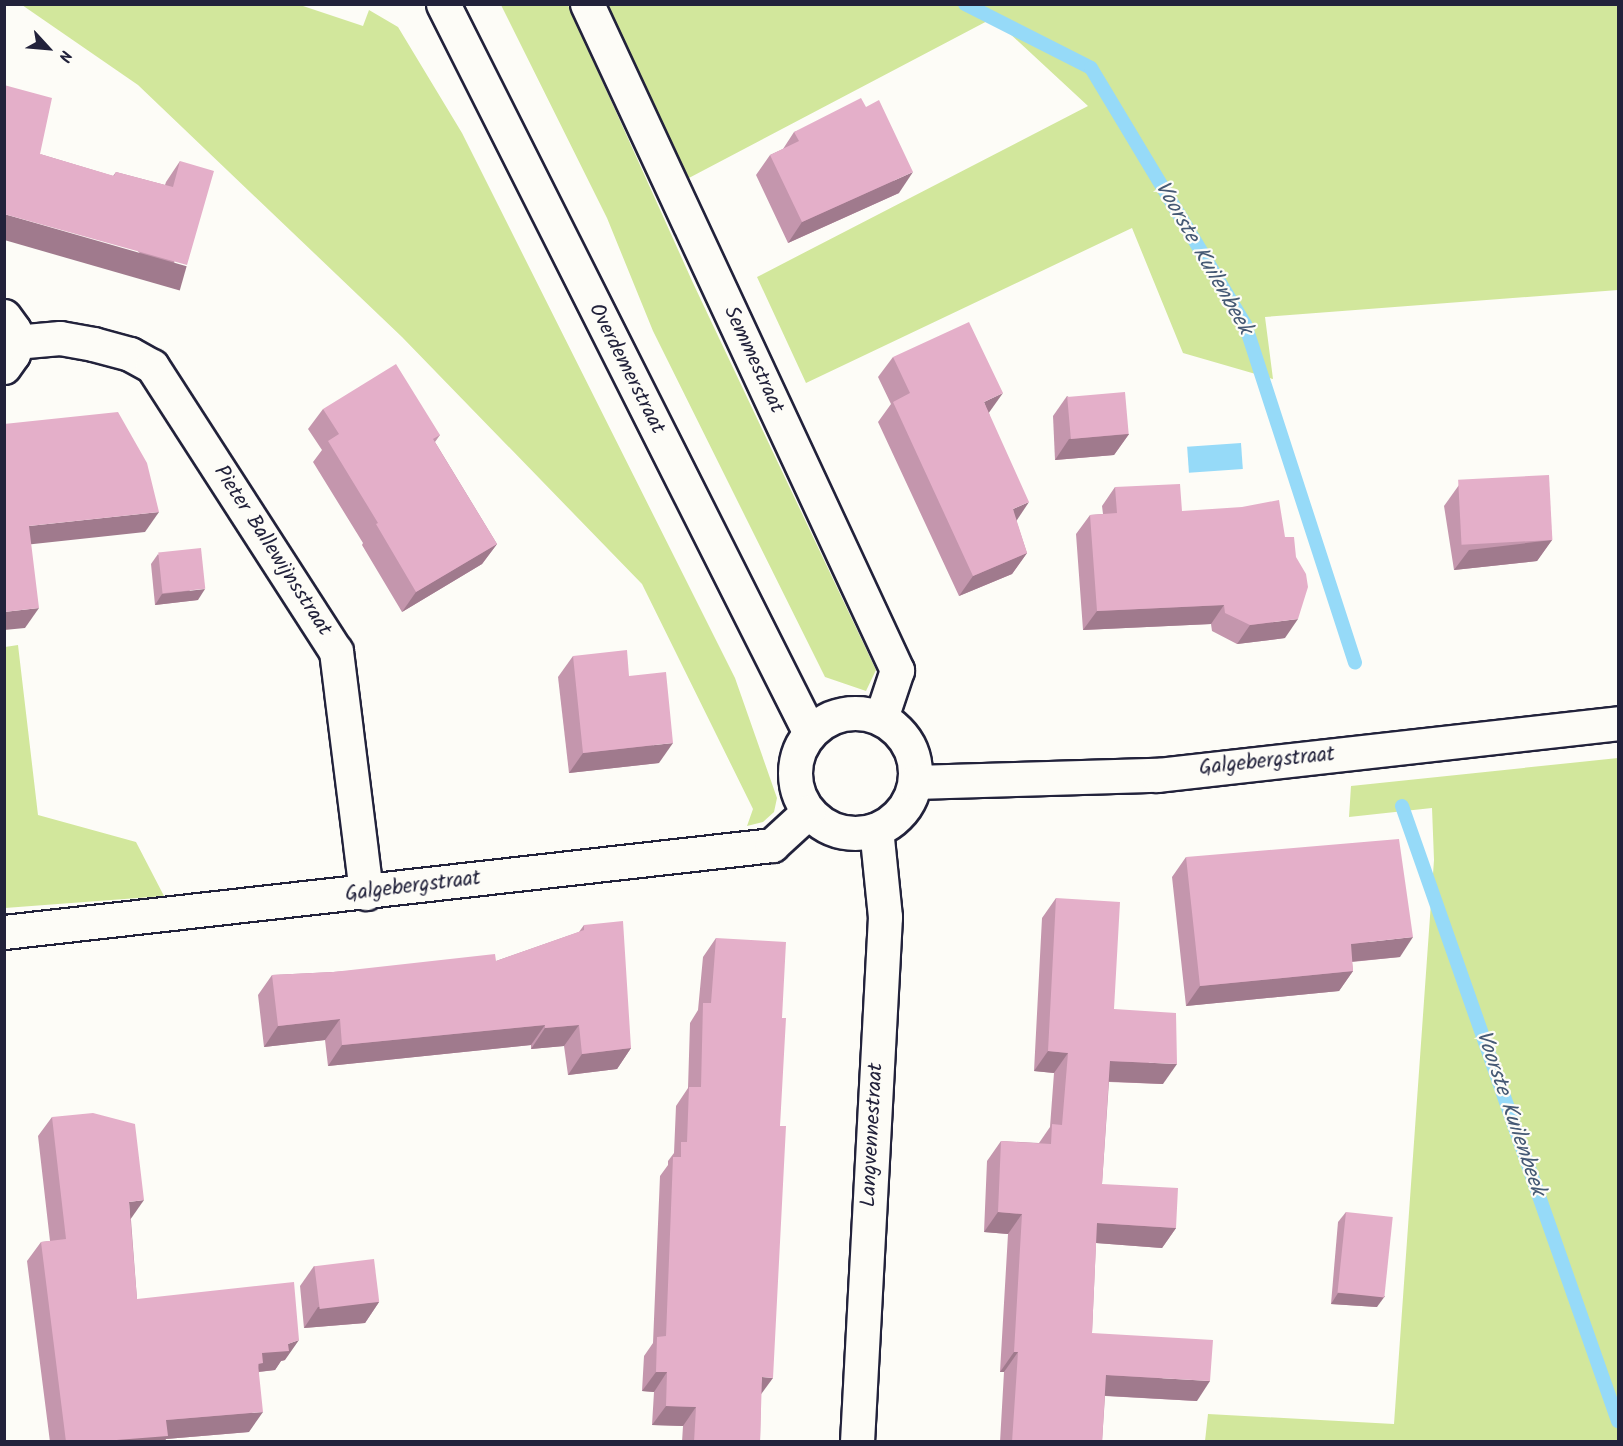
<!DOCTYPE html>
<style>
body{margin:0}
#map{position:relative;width:1623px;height:1446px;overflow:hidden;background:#fdfcf7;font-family:Kalam,sans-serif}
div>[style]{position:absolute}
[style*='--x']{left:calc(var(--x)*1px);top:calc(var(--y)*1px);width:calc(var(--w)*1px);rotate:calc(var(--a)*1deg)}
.green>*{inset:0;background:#d2e79c}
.water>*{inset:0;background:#96daf8;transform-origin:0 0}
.stream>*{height:14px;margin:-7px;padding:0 7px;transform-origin:7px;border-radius:7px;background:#96daf8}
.roads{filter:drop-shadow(2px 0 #22223b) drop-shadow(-2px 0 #22223b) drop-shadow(0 2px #22223b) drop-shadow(0 -2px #22223b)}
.minor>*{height:33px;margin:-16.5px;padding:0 16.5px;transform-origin:16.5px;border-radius:16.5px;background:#fdfcf7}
.minor>.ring{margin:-16.5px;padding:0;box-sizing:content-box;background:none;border:33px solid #fdfcf7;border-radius:50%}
.wall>*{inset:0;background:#c496ad}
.shaded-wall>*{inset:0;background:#a07a8d;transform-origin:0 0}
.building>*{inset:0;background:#e4afc9;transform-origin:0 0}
span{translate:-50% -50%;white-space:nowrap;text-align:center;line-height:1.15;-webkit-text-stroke:4.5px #fdfcf7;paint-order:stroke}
.street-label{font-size:21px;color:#22223b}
.water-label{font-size:22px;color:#455974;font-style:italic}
.frame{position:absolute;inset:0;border:6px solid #22223b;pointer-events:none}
.north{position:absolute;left:18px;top:18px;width:60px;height:60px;-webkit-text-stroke:4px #fdfcf7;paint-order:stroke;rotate:116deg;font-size:16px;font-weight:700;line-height:24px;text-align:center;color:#22223b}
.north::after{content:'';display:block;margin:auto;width:21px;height:27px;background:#22223b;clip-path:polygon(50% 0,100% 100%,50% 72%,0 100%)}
</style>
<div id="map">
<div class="green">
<div style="clip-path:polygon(22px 5px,300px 5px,363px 26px,369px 10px,398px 27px,462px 133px,735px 678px,777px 798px,774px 812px,763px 822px,747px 826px,753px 809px,642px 584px,402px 337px,138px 85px)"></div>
<div style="clip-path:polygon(501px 5px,568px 5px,693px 283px,876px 670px,866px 691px,825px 677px,653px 331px,607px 218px)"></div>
<div style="clip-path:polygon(608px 5px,1618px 5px,1618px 290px,1265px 317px,1273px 379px,1183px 353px,1132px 228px,806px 383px,757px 277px,1088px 106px,993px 18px,687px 179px)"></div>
<div style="clip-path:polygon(18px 645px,38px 815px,136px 842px,164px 896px,5px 908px,5px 647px)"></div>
<div style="clip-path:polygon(1618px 758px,1618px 1441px,1205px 1441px,1208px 1414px,1394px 1424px,1434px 860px,1432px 808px,1349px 817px,1351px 786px)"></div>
</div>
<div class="water">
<div style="left:1241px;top:443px;width:26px;height:54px;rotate:86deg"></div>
</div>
<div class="stream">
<div style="--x:965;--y:4;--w:141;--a:26.9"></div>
<div style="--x:1091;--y:68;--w:299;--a:59"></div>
<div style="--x:1245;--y:324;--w:356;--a:72"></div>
<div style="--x:1402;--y:806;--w:652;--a:70.65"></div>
</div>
<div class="roads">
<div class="minor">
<div style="--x:443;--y:4;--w:816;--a:63.28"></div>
<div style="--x:587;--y:4;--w:735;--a:65.04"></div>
<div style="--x:897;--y:670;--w:51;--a:108.4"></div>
<div style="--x:4;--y:316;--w:17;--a:54"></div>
<div style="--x:14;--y:330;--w:12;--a:85"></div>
<div style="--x:15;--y:342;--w:12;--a:99"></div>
<div style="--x:13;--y:354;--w:16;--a:125"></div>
<div style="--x:15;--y:342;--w:45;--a:-5.1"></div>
<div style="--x:60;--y:338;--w:34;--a:10"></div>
<div style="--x:93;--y:344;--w:38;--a:15"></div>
<div style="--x:130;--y:354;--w:25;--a:29"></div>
<div style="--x:152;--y:366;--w:339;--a:57.2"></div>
<div style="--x:336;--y:651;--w:244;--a:82.9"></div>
<div class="ring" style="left:795px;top:713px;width:87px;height:87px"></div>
<div style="--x:915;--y:782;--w:242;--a:-1.7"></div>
<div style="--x:1157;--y:775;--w:464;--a:-6.4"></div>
<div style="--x:4;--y:932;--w:773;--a:-6.46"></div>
<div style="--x:772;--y:845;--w:49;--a:-42.5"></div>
<div style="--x:857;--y:1442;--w:526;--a:-86.95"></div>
<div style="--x:885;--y:917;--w:88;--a:-95.8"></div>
</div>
</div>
<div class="wall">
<div style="clip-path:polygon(866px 107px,899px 193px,788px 243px,756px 175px,770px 155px,783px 149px,794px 132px)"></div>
<div style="clip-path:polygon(40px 154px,113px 176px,116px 172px,165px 185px,166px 182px,180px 161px,173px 286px)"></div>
<div style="clip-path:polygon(893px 357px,989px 413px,1016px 520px,1027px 553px,1012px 574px,959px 596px,878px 422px,891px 404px,878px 377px)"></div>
<div style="clip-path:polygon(1067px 396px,1129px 434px,1114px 455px,1055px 460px,1053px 416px)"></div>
<div style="clip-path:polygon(323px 409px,440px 435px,435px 442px,497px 544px,482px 564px,402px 612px,362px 545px,363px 543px,313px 462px,322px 450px,308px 429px)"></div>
<div style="clip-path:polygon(1459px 485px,1552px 540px,1537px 561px,1454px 570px,1444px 506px)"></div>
<div style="clip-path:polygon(1115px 487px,1182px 511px,1285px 638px,1237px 644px,1212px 631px,1211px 624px,1083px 630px,1076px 534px,1090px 515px,1103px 514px,1102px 506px)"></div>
<div style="clip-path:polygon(158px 554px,198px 600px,155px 605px,151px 564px)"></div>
<div style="clip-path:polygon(573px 656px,629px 676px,659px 763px,569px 773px,558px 677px)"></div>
<div style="clip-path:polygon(1186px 857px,1400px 957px,1352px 962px,1353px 971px,1339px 991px,1186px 1006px,1172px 877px)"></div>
<div style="clip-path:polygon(1056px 898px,1114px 1009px,1163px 1084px,1109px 1082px,1102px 1184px,1176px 1228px,1162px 1248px,1096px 1243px,1092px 1333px,1197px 1401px,1105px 1396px,1102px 1442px,1000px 1442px,1004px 1372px,1000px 1372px,1008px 1234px,984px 1232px,987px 1161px,1001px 1141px,1039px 1143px,1050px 1127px,1054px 1073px,1034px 1071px,1042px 918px)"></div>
<div style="clip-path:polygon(584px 925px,631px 1048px,617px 1069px,568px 1075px,564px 1046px,531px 1049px,531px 1045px,328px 1066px,325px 1040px,264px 1047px,258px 995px,272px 975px,333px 972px,496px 961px,579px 932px)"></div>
<div style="clip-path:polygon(716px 938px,761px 1394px,760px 1442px,682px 1442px,683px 1426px,652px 1425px,654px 1392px,642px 1391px,644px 1356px,653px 1343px,660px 1176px,668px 1165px,668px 1161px,674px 1153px,676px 1106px,688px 1088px,690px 1023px,698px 1010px,703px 957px)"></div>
<div style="clip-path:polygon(52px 1117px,131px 1220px,137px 1299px,285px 1360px,281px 1361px,275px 1370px,259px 1372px,249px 1432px,166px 1439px,164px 1442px,50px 1442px,27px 1261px,41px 1242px,50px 1241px,38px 1136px)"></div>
<div style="clip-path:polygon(1346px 1212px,1377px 1307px,1331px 1304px,1338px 1222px)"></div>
<div style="clip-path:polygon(314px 1266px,379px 1302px,365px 1323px,304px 1328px,300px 1286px)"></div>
</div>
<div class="shaded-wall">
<div style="clip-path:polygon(913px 172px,899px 193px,788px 243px,802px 222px)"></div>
<div style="left:4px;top:214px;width:190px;height:25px;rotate:16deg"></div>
<div style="clip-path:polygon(1003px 393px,988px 414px,984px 402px)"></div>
<div style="clip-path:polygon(1129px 434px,1114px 455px,1055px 460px,1069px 439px)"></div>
<div style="clip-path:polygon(1029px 502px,1015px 523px,1013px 509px)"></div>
<div style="clip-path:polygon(159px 512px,145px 532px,15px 546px,29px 526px)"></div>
<div style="clip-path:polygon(1552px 540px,1537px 561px,1454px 570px,1469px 550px)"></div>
<div style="clip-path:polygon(497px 544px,482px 564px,402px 612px,416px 592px)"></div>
<div style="clip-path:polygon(1027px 553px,1012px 574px,959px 596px,973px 576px)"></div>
<div style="clip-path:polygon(205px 589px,198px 600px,155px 605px,162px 594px)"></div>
<div style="clip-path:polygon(1224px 605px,1211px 624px,1083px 630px,1097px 611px)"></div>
<div style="clip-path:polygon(39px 608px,25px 628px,4px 630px,4px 612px)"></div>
<div style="clip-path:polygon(1298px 619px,1285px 638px,1237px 644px,1250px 625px)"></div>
<div style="clip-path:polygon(673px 743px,659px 763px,569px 773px,583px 753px)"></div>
<div style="clip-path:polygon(1413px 937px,1400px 957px,1337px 963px,1351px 944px)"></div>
<div style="clip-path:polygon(1353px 971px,1339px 991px,1186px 1006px,1200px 986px)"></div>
<div style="clip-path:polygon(340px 1019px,325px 1040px,264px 1047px,278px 1026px)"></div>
<div style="clip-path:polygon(545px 1025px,531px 1045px,328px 1066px,342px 1045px)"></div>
<div style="clip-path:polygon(579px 1025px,564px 1046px,531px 1049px,545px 1028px)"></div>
<div style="clip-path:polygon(631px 1048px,617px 1069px,568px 1075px,582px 1054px)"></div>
<div style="clip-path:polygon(1048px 1051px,1068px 1053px,1054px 1073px,1034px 1071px)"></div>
<div style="clip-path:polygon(1110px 1061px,1177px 1064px,1163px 1084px,1096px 1081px)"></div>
<div style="clip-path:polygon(144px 1200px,130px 1220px,129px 1202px)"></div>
<div style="clip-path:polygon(998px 1212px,1022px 1214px,1008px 1234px,984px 1232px)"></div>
<div style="clip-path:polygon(1097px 1223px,1176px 1228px,1162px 1248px,1083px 1242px)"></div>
<div style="clip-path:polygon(1338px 1293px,1385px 1296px,1377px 1307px,1331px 1304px)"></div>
<div style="clip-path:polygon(379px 1302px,365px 1323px,304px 1328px,318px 1307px)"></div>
<div style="clip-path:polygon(299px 1340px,285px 1360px,281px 1361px,275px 1370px,257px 1372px,262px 1353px)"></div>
<div style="clip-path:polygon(1014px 1352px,1018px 1352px,1004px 1372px,1000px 1372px)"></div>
<div style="clip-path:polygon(656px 1372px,667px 1372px,654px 1392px,642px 1391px)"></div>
<div style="clip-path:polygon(1106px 1375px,1210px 1381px,1197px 1401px,1092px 1395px)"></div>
<div style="clip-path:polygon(762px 1377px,773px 1378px,759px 1397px)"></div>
<div style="clip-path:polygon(666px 1406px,696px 1407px,683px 1426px,652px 1425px)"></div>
<div style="clip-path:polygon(263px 1412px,249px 1432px,166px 1439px,164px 1442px,91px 1442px,166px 1420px)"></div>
</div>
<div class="building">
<div style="clip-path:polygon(4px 85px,52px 98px,40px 154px,114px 176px,116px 172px,173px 187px,180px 161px,214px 171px,187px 265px,4px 214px)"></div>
<div style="clip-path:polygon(861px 98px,866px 107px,879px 100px,913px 172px,802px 222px,770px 155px,799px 141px,794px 132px)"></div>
<div style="clip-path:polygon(969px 322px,1003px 393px,984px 402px,1029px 502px,1013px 509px,1027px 553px,973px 576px,893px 402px,910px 393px,893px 357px)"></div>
<div style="clip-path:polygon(396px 364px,440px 435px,433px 439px,497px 544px,416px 592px,376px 524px,378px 523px,328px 441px,339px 434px,323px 409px)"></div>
<div style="left:1125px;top:392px;width:42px;height:58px;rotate:85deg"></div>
<div style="clip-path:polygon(118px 412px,147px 463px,159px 512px,29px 526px,39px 608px,4px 612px,4px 424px)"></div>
<div style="left:1549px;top:475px;width:65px;height:91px;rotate:87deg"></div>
<div style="clip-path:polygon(1180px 484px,1182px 511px,1242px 507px,1279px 500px,1285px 537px,1294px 537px,1296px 557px,1306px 574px,1308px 587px,1298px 619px,1250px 625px,1225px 613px,1224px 605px,1097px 611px,1090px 515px,1117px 513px,1115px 487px)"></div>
<div style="left:201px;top:548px;width:41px;height:43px;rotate:84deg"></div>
<div style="clip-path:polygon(627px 650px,629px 676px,666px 672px,673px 743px,583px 753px,573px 656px)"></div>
<div style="clip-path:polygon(1399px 839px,1413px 937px,1351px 944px,1353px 971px,1200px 986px,1186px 857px)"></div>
<div style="clip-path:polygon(1056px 898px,1120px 902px,1114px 1009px,1176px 1013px,1177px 1064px,1110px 1061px,1102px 1184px,1178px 1188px,1176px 1228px,1097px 1223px,1092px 1333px,1213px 1340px,1210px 1381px,1106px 1375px,1102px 1442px,1012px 1442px,1018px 1352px,1014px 1352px,1022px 1214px,998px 1212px,1001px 1141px,1051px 1144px,1052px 1124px,1062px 1125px,1068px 1053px,1048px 1051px)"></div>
<div style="clip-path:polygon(623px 921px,631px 1048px,582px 1054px,579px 1025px,545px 1028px,545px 1025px,342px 1045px,340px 1019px,278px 1026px,272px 975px,333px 972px,495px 954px,496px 961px,584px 930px,584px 925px)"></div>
<div style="clip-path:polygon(716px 938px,786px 942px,782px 1018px,786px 1018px,780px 1126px,786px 1126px,773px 1378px,762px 1377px,760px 1442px,694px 1442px,696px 1407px,666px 1406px,667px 1372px,656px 1372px,657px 1337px,666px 1336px,673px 1157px,681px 1157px,681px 1142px,687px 1142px,689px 1087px,701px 1087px,703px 1003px,711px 1003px)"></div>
<div style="clip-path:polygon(93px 1113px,135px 1124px,144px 1200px,129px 1202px,137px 1299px,294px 1282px,299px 1340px,288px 1344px,289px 1351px,262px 1353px,263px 1363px,258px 1364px,263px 1412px,166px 1420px,168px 1436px,91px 1442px,66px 1442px,41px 1242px,66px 1239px,52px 1117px)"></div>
<div style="left:1346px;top:1212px;width:47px;height:81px;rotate:6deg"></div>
<div style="left:374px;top:1259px;width:43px;height:60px;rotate:83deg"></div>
</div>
<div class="street-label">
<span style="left:753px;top:360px;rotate:65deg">Semmestraat</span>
<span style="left:626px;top:369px;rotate:63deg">Overdemerstraat</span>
<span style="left:272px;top:551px;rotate:57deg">Pieter Ballewijnsstraat</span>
<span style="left:1267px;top:762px;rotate:-6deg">Galgebergstraat</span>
<span style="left:413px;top:887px;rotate:-7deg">Galgebergstraat</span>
<span style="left:873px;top:1135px;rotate:-87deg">Langvennestraat</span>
</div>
<div class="water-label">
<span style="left:1203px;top:258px;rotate:60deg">Voorste Kuilenbeek</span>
<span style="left:1510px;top:1113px;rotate:71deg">Voorste Kuilenbeek</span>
</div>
<div class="frame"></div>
<div class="north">N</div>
</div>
